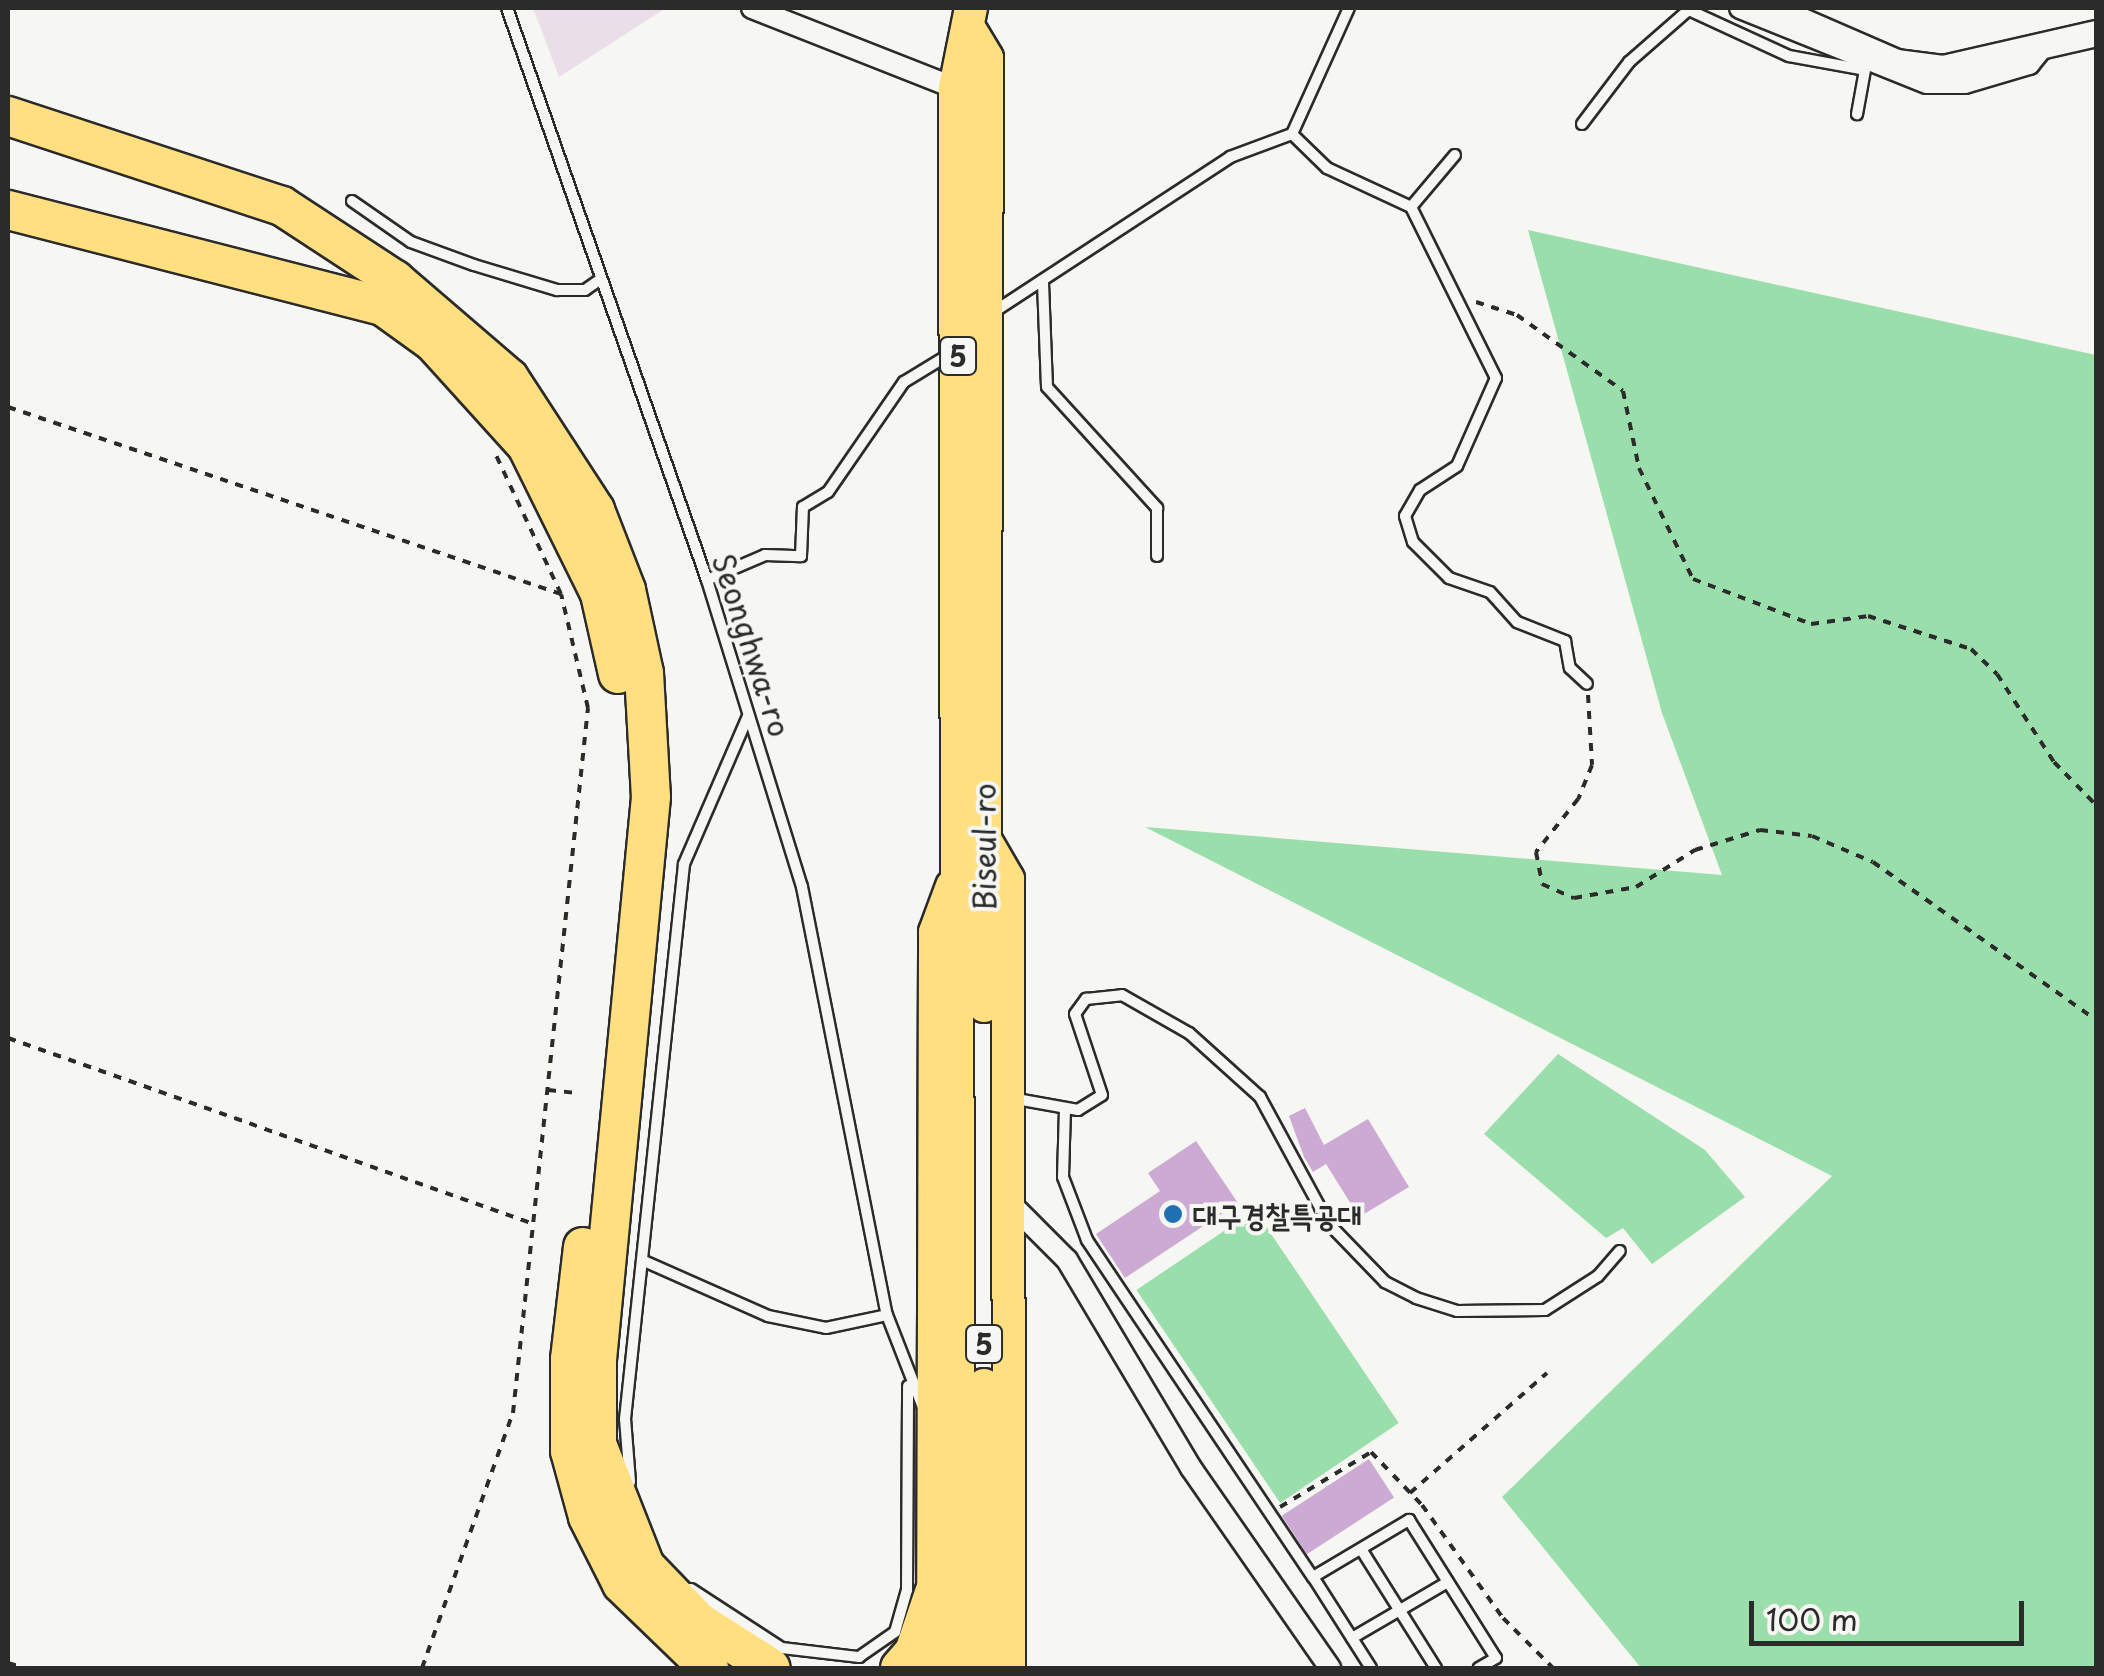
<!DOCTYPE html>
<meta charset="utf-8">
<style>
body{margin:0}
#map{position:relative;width:2104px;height:1676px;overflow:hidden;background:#f6f6f2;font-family:"Playpen Sans","Poor Story",sans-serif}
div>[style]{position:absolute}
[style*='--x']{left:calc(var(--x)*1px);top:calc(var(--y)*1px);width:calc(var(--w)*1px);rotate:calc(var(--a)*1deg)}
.built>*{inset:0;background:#eadfe9}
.green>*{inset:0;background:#9adfab;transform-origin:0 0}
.building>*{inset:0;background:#cdaad4;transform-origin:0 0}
.path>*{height:4px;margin-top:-2px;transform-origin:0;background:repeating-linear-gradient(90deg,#2b2b2b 0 8px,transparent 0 16px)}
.roads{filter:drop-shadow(2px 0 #2b2b2b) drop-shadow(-2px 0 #2b2b2b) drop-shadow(0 2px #2b2b2b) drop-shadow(0 -2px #2b2b2b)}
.service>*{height:10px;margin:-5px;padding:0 5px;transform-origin:5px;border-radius:5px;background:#f6f6f2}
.minor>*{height:20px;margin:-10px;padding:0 10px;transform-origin:10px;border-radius:10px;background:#f6f6f2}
.tertiary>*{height:25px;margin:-12.5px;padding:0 12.5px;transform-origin:12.5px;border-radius:12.5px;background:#f6f6f2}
.primary>*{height:32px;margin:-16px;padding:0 16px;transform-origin:16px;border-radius:16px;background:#ffdf80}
.motorway>*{height:38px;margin:-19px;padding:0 19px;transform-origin:19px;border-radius:19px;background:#ffdf80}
.dots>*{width:28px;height:28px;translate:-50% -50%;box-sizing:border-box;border:5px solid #f6f6f2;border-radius:50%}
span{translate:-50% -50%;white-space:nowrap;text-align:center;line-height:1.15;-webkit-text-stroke:8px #f6f6f2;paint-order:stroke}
.shield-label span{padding:2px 8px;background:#f6f6f2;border:2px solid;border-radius:8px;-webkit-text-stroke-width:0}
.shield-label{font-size:28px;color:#2b2b2b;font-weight:700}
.street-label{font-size:30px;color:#2b2b2b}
.poi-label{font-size:30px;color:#2b2b2b;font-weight:700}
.left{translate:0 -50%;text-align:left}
.frame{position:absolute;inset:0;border:10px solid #2b2b2b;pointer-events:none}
.scale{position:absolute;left:1749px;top:1601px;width:275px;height:45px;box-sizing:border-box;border:5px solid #2b2b2b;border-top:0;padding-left:12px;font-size:30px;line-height:35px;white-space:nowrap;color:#2b2b2b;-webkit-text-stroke:8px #f6f6f2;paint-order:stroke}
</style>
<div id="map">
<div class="built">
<div style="clip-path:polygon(533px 8px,666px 8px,559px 77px)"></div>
</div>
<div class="green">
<div style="clip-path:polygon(1528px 230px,2096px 355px,2096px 1668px,1641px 1668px,1502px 1497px,1832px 1176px,1145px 827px,1722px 875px,1662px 713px)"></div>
<div style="clip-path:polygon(1558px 1054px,1705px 1150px,1745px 1197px,1652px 1264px,1623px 1228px,1606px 1238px,1484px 1134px)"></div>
<div style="left:1255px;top:1210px;width:257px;height:143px;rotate:56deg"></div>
</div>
<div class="building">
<div style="clip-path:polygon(1305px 1108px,1324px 1145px,1368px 1119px,1409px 1187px,1359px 1217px,1326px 1164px,1313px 1172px,1304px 1157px,1289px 1116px)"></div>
<div style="clip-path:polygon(1196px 1141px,1238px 1203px,1125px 1278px,1096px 1234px,1160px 1191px,1148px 1173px)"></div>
<div style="left:1369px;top:1459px;width:46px;height:104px;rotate:57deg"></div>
</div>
<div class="path">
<div style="--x:1476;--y:302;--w:43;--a:17.6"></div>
<div style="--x:1517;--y:315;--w:130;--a:35.6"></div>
<div style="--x:1623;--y:391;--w:79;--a:78.3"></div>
<div style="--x:1639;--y:468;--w:123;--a:64.1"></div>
<div style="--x:1693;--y:579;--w:126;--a:20.9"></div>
<div style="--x:1811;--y:624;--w:58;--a:-8"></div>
<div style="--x:1868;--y:616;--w:108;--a:17.8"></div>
<div style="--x:1971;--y:649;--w:36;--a:44"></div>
<div style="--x:1997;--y:674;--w:105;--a:57.1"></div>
<div style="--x:2054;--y:762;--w:60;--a:45.7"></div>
<div style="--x:8;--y:407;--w:584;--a:18.68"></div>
<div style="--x:1588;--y:695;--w:70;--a:86.7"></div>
<div style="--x:1592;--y:765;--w:37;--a:112"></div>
<div style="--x:1578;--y:799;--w:68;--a:128.4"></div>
<div style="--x:1536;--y:852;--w:33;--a:79"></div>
<div style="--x:1542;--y:884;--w:35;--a:24"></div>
<div style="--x:1574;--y:898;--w:63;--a:-10.1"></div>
<div style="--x:1636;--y:887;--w:70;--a:-32.1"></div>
<div style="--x:1695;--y:850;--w:68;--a:-17.1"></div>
<div style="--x:1760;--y:830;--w:52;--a:6.6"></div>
<div style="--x:1812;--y:836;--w:66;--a:23.1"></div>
<div style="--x:1873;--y:862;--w:273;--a:35.3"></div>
<div style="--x:8;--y:1038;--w:555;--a:19.48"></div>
<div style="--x:548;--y:1090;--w:30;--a:6"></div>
<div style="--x:1410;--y:1493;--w:182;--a:-41.2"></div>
<div style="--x:1280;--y:1507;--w:106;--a:-31.1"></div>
<div style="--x:1371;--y:1452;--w:74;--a:46.1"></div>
<div style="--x:1422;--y:1505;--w:139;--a:54.4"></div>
<div style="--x:1503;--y:1618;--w:71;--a:45"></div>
<div style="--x:8;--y:1663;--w:17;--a:17"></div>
<div style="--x:422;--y:1668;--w:271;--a:-70.4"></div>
<div style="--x:513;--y:1413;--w:709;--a:-83.93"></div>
<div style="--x:588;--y:708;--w:117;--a:-103.3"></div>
<div style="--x:561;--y:594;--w:153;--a:-115.1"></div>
</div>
<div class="roads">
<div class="service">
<div style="--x:507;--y:8;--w:606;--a:70.73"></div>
<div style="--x:707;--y:580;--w:321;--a:72.8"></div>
<div style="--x:802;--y:887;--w:436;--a:78.8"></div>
<div style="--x:887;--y:1315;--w:102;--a:68.7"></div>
<div style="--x:1691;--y:11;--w:108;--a:24.7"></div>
<div style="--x:1789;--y:56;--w:77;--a:10.4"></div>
<div style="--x:1865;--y:70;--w:45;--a:100.3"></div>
<div style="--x:1582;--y:124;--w:78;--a:-52.8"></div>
<div style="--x:1629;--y:62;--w:82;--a:-41.1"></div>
<div style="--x:1292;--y:134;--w:49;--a:44.2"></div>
<div style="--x:1327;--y:168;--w:93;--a:24.9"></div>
<div style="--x:1411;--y:207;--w:191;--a:63.6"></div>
<div style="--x:1496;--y:378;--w:96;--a:113.9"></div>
<div style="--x:1457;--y:466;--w:44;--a:147"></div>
<div style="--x:1420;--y:490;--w:30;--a:120"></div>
<div style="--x:1405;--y:516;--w:27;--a:73"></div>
<div style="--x:1413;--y:542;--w:51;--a:45"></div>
<div style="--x:1449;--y:578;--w:43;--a:18.9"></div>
<div style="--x:1490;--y:592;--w:40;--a:48"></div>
<div style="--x:1517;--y:622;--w:52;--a:21.6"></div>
<div style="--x:1565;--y:641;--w:27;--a:80"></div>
<div style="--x:1570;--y:668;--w:23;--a:43"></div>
<div style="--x:352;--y:201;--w:72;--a:34.8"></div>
<div style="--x:411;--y:242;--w:67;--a:20.1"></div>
<div style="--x:474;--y:265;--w:87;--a:16.8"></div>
<div style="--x:557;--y:290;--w:28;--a:0"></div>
<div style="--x:585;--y:290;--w:19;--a:-35"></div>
<div style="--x:1411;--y:207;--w:68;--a:-49.8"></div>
<div style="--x:1043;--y:283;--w:104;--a:87.8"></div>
<div style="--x:1047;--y:387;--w:164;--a:47.7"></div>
<div style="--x:1157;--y:508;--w:48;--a:90"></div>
<div style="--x:992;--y:313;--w:285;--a:-33.2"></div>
<div style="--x:1230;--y:157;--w:66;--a:-20.4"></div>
<div style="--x:1292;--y:134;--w:138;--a:-65.7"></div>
<div style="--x:707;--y:580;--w:63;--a:-23.3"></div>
<div style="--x:765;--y:555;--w:36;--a:2"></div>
<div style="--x:801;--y:556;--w:49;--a:-87.7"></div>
<div style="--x:803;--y:507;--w:29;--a:-31"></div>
<div style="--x:828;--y:492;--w:134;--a:-55.4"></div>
<div style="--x:904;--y:382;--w:48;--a:-31.4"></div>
<div style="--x:1011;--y:1098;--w:68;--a:10.2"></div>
<div style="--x:1078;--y:1110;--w:28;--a:-32"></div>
<div style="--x:1102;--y:1095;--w:85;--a:-108.4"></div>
<div style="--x:1075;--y:1014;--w:19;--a:-54"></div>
<div style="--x:1086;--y:999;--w:36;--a:-6"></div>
<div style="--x:1122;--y:995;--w:77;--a:29.6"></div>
<div style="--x:1189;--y:1033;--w:96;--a:42"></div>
<div style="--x:1260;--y:1097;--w:145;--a:61.5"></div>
<div style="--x:1329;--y:1224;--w:81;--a:46"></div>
<div style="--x:1385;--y:1282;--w:35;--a:27"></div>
<div style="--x:1416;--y:1298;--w:43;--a:17.6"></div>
<div style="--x:1457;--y:1311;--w:88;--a:-0.7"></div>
<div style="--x:1545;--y:1310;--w:63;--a:-32.7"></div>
<div style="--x:1598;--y:1276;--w:33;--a:-49"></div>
<div style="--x:1065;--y:1109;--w:68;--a:91.7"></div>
<div style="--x:1063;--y:1177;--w:67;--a:69.1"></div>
<div style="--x:1087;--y:1240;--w:406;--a:56.2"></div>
<div style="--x:644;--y:1261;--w:136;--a:23.9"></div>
<div style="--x:768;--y:1316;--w:59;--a:11.7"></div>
<div style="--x:826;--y:1328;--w:62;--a:-12"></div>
<div style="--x:630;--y:1482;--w:63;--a:-94.5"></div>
<div style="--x:625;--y:1419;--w:558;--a:-83.93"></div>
<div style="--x:684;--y:864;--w:161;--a:-66.6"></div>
<div style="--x:1361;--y:1549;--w:141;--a:57.8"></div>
<div style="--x:691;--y:1589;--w:108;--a:33"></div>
<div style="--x:782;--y:1648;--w:78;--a:6.7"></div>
<div style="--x:859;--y:1657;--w:44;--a:-34.8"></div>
<div style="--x:895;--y:1632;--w:44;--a:-74.1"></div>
<div style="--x:907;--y:1590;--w:204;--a:-89.7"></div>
<div style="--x:1352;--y:1638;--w:111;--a:-30.3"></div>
<div style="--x:1371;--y:1668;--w:108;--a:-122.5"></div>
<div style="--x:1313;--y:1577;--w:112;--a:-30.7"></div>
<div style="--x:1409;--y:1520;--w:163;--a:57.8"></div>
<div style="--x:1496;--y:1658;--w:20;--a:150"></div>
</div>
<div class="minor">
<div style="--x:752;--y:8;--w:218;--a:21.5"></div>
<div style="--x:1740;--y:8;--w:201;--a:21.9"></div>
<div style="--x:1927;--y:83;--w:38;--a:0"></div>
<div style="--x:1965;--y:83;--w:67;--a:-16.5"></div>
<div style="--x:2029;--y:64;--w:22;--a:-51"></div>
<div style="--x:1012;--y:1205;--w:78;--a:45"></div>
<div style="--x:1067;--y:1260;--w:242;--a:59.2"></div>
<div style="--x:1191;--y:1468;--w:244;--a:55.2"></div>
</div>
<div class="tertiary">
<div style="--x:1772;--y:8;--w:135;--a:23.5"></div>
<div style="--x:1896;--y:62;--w:47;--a:7.3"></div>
<div style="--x:1943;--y:68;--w:157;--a:-12.9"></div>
</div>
<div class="primary">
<div style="--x:971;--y:31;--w:31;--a:59"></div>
<div style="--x:987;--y:58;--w:948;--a:90.18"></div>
<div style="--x:986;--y:841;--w:44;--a:59.9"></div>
<div style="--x:1008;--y:879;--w:789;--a:89.93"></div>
<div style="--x:933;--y:1668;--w:736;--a:-89.84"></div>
<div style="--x:935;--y:932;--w:49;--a:-69.7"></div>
<div style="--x:959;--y:1668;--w:1580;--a:-90.15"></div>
<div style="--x:955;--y:88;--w:82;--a:-78.7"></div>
<div style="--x:984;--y:1668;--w:283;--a:-90"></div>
</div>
<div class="motorway">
<div style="--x:8;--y:116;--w:288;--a:18.2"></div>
<div style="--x:282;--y:206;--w:135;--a:33.2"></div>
<div style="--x:395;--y:280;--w:150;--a:40.7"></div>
<div style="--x:509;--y:378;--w:158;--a:56.9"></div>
<div style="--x:595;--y:510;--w:86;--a:68.8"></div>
<div style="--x:626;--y:590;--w:85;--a:77.8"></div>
<div style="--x:644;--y:673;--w:124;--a:86.8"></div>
<div style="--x:651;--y:797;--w:566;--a:95.48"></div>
<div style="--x:597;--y:1360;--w:84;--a:90"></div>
<div style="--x:597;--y:1444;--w:131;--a:68.5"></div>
<div style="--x:645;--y:1566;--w:78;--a:46"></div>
<div style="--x:699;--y:1622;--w:85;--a:32.6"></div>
<div style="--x:8;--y:210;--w:387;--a:14.4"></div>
<div style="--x:383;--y:306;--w:62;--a:35.8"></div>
<div style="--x:433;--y:342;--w:140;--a:47.9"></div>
<div style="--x:527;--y:446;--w:165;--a:63.7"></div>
<div style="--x:600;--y:594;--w:82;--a:77.3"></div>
<div style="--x:583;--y:1247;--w:113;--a:96.6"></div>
<div style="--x:570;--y:1359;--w:92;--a:90"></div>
<div style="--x:570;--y:1451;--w:68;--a:74.7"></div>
<div style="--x:588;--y:1517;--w:75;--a:63.1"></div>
<div style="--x:622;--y:1584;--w:121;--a:44"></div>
<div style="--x:900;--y:1668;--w:21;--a:-49"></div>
<div style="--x:914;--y:1652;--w:62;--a:-71.3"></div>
</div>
</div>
<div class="dots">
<div style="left:1173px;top:1214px;background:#1f6fb2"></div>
</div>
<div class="shield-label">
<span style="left:958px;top:356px">5</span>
<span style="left:984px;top:1344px">5</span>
</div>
<div class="street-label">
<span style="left:752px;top:645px;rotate:72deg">Seonghwa-ro</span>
<span style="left:984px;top:847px;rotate:-90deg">Biseul-ro</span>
</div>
<div class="poi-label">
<span class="left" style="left:1193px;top:1214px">대구경찰특공대</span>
</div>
<div class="frame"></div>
<div class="scale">100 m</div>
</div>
